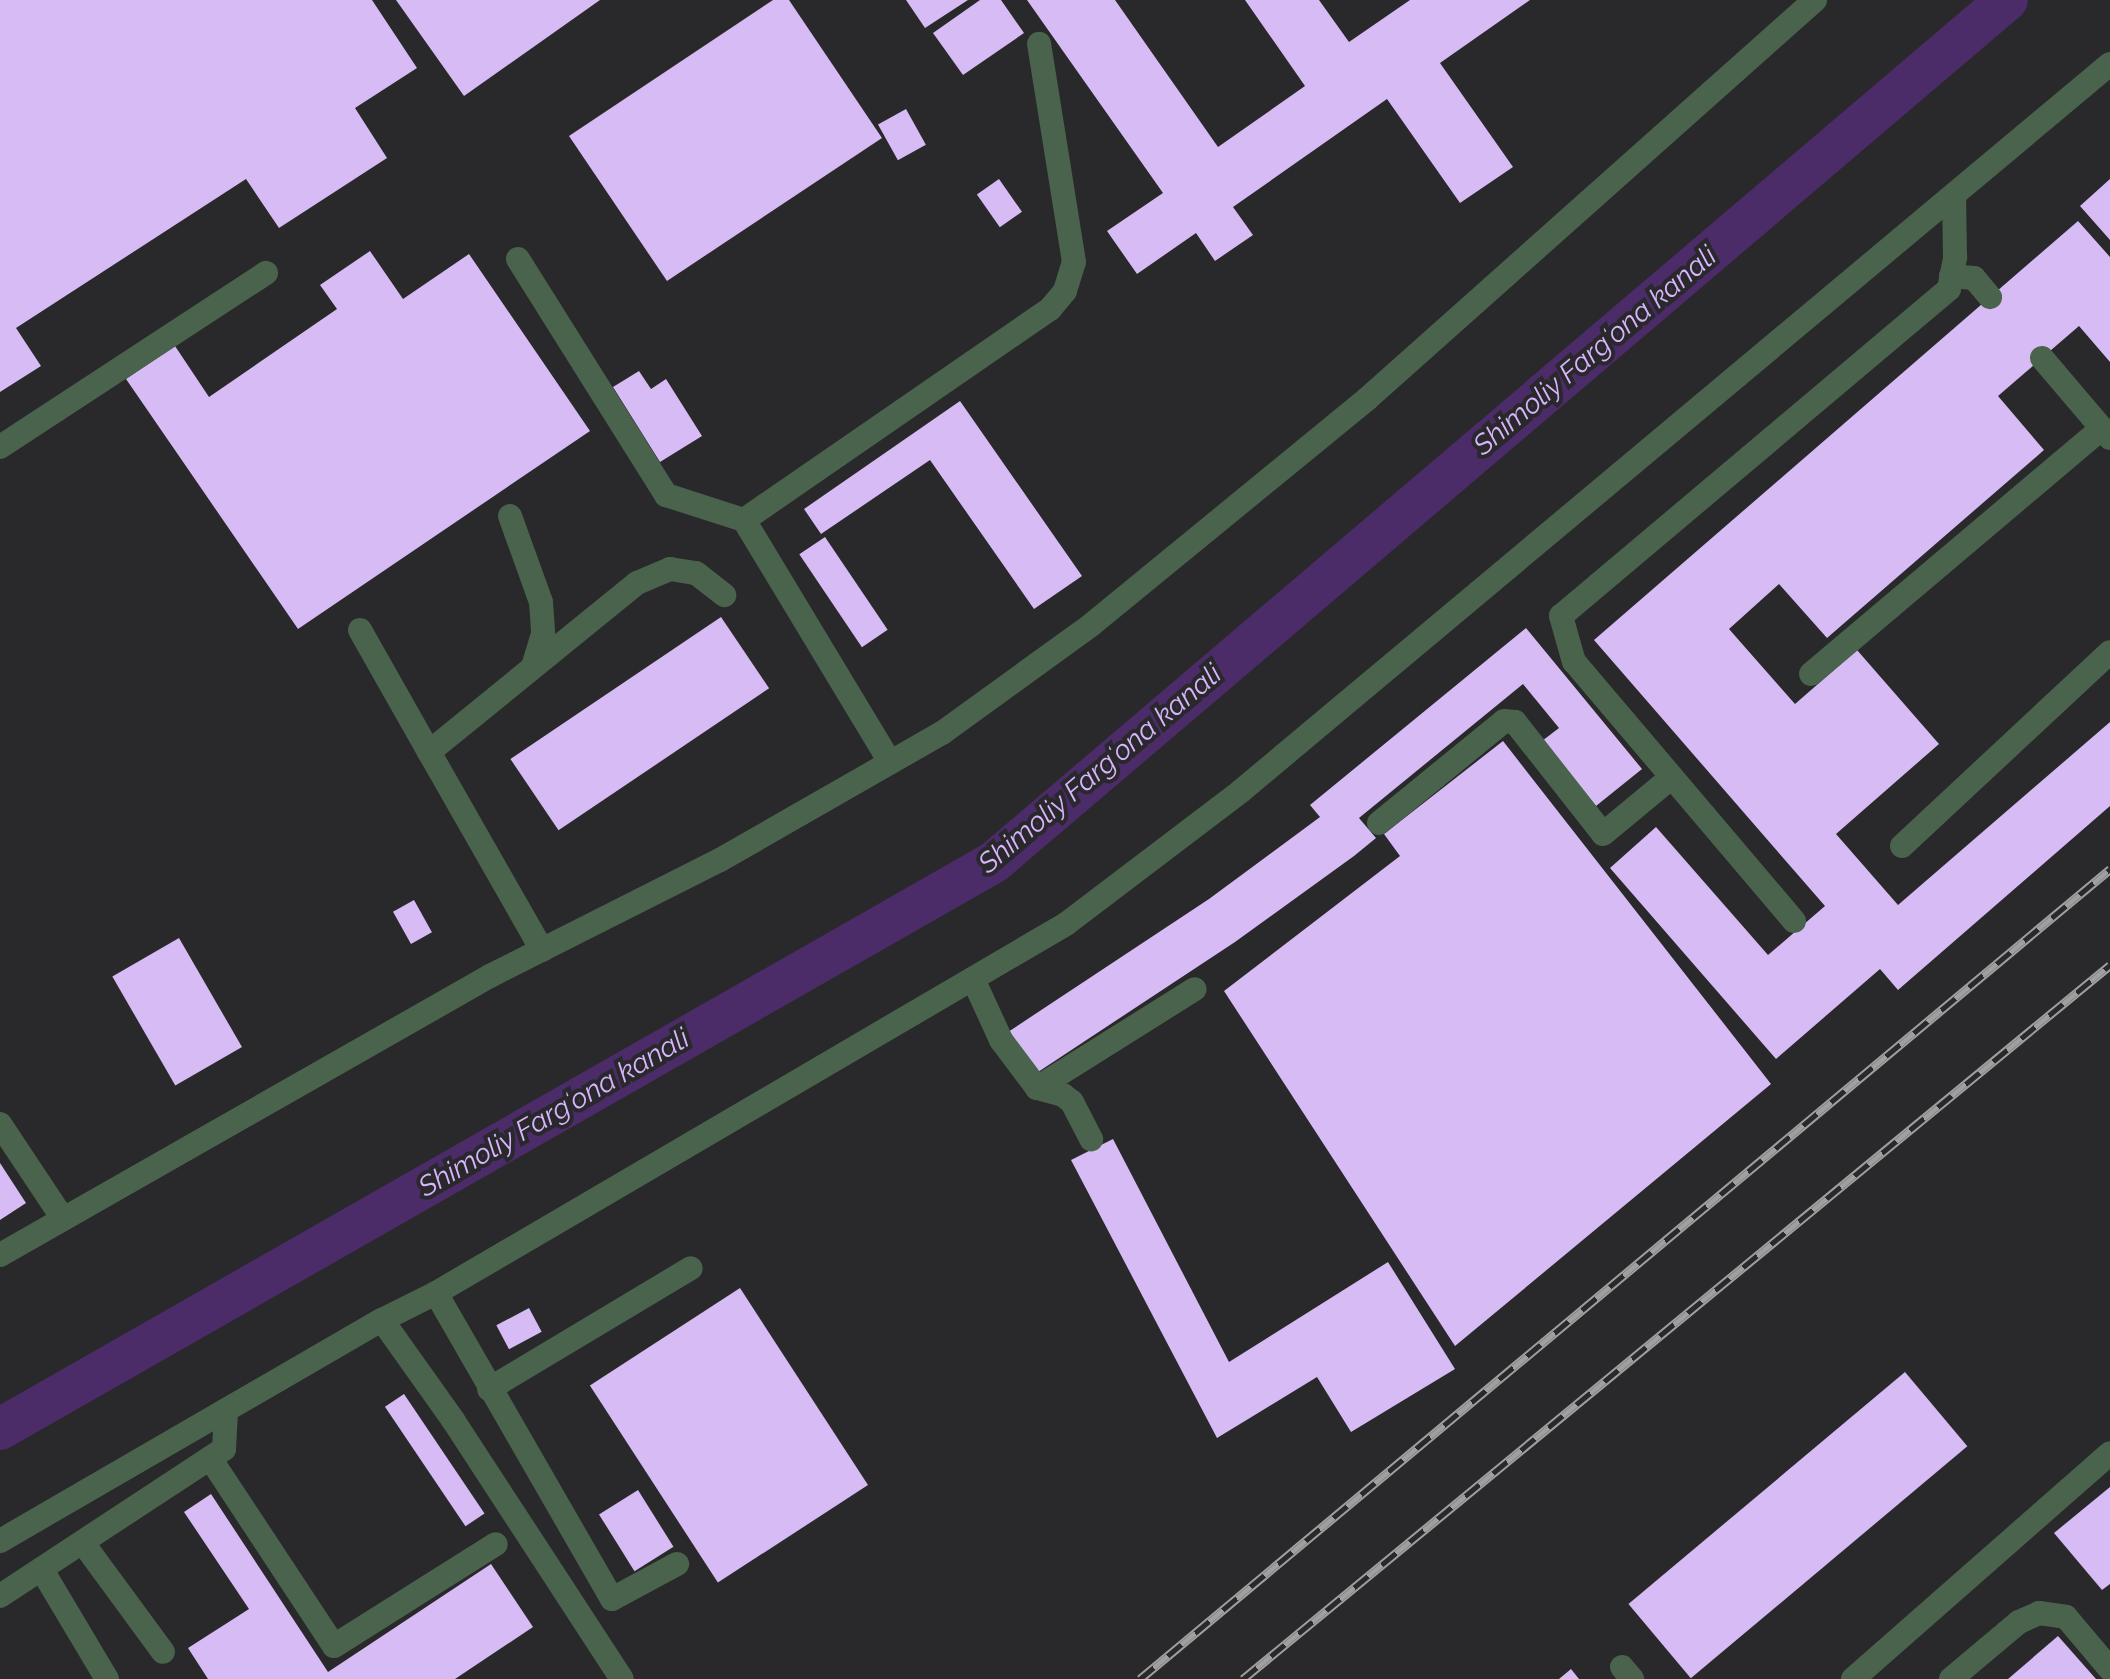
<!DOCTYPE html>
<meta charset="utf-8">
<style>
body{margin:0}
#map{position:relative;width:2110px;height:1679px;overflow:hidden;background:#29282a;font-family:Raleway,sans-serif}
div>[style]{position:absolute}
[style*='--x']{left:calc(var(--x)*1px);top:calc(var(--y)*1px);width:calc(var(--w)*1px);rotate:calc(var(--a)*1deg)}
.canal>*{height:42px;margin:-21px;padding:0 21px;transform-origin:21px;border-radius:21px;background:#4b2b68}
.building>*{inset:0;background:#d6bbf5;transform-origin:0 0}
.lane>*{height:24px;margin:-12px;padding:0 12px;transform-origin:12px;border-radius:12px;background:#49634d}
.street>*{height:24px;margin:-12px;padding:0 12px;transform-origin:12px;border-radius:12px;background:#49634d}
.rail>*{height:9px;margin-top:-4.5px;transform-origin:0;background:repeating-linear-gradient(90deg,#29282a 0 18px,#a09fa0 0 36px);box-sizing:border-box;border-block:2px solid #a09fa0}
span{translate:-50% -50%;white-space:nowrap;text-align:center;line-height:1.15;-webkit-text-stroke:8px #29282a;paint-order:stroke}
.water-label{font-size:28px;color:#d8b4ff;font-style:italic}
</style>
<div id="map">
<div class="canal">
<div style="--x:0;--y:1429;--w:1144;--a:-29.7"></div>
<div style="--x:994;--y:862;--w:1330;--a:-40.4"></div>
</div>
<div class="building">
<div style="clip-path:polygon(0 0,372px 0,417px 68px,355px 108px,387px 158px,279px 228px,246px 179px,16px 328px,41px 366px,0 392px)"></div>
<div style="clip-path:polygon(396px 0,600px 0,464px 96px)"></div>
<div style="clip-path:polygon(773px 0,789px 0,882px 138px,667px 281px,569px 136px)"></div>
<div style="clip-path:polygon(906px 0,968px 0,925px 28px)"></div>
<div style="clip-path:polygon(980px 0,1001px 0,1024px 33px,963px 75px,933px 33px)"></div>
<div style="clip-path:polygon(1027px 0,1115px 0,1218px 147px,1305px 86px,1245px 0,1319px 0,1349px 42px,1410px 0,1530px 0,1440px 63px,1513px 167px,1460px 203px,1387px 99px,1233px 207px,1253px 235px,1215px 261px,1196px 233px,1137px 274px,1107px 231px,1163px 193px)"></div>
<div style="left:906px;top:109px;width:41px;height:32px;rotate:61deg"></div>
<div style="left:999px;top:179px;width:40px;height:27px;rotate:55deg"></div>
<div style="clip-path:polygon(2110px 179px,2110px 240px,2080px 206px)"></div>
<div style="clip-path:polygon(2078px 221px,2110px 257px,2110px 362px,2079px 326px,1998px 396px,2044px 450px,1827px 638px,1779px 584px,1729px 629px,1795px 704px,1857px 650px,1939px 744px,1836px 834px,1898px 905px,2110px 722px,2110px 806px,1898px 990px,1880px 969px,1776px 1059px,1610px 868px,1656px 827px,1768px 955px,1825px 906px,1594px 640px)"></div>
<div style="clip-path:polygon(370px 251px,403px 299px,469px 254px,590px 431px,298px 629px,126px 379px,175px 346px,209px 397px,337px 309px,320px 285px)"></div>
<div style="clip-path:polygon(639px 371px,651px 389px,666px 379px,702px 436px,660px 462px,613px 387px)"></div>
<div style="clip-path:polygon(960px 401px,1082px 576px,1034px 609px,930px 460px,821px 534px,804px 509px)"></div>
<div style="left:825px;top:537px;width:112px;height:31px;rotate:56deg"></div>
<div style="left:721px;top:617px;width:86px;height:254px;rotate:56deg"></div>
<div style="clip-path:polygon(1526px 628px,1642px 769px,1596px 806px,1542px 741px,1559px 728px,1523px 684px,1359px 818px,1376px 838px,1354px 856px,1235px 942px,1035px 1074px,1008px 1032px,1209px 899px,1320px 817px,1310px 805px)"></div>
<div style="clip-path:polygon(1503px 741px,1771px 1084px,1455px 1346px,1224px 991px,1400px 856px,1384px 834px)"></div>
<div style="left:414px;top:900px;width:37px;height:24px;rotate:61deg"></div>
<div style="left:179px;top:938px;width:126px;height:77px;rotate:60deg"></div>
<div style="clip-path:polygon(1113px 1139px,1229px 1362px,1388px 1262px,1455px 1369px,1351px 1432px,1317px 1377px,1217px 1438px,1071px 1160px)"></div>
<div style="clip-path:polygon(0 1163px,26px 1203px,0 1220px)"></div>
<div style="left:740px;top:1288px;width:235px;height:179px;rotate:57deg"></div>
<div style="left:529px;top:1308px;width:27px;height:37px;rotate:62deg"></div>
<div style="left:1905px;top:1372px;width:97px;height:361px;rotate:50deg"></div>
<div style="left:404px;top:1394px;width:144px;height:23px;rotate:56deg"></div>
<div style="clip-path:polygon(2110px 1487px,2110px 1584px,2102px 1590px,2054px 1533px)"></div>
<div style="left:638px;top:1490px;width:67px;height:46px;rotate:58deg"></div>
<div style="clip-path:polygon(211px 1494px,328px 1672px,491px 1564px,533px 1627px,455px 1679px,208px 1679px,188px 1648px,249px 1609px,184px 1512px)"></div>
<div style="clip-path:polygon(2058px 1636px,2096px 1679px,2008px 1679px)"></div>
<div style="clip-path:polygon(1571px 1669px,1579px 1679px,1559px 1679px)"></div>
</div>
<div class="lane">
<div style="--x:518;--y:259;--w:279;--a:57.9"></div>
<div style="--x:666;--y:495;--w:82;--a:17.8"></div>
<div style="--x:744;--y:520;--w:283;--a:58.9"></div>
<div style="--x:1951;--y:276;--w:23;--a:5"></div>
<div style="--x:1974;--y:278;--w:25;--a:50"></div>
<div style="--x:2042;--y:358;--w:105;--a:49.6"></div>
<div style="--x:0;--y:447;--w:318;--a:-33.2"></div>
<div style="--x:510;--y:516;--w:91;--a:70.2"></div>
<div style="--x:541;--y:602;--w:32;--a:86"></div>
<div style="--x:543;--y:634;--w:34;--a:107"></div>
<div style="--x:744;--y:520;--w:372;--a:-34.6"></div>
<div style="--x:1050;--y:309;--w:23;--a:-50"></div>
<div style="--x:1065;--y:291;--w:30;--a:-73"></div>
<div style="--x:1074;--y:262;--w:221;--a:-99.1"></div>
<div style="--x:360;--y:630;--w:140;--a:60.5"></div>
<div style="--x:1811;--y:674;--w:381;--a:-40.2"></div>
<div style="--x:1379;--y:823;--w:161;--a:-39.2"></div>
<div style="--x:1504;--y:721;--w:11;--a:5"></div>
<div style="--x:1515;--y:722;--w:142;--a:51.8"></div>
<div style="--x:1603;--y:834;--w:89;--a:-39.6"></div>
<div style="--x:1902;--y:846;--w:284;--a:-43"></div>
<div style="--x:1794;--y:921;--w:340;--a:-130.3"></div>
<div style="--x:1574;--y:662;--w:48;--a:-105.8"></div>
<div style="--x:1561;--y:616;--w:507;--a:-40.12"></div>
<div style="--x:1949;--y:289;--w:33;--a:-79"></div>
<div style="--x:1955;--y:257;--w:61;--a:-90.9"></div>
<div style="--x:542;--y:950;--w:228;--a:-119.7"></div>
<div style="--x:429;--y:752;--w:268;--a:-39.1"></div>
<div style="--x:637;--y:583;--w:36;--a:-23"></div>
<div style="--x:670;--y:569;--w:26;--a:9"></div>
<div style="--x:696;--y:573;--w:36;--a:38"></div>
<div style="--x:973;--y:979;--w:67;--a:65.3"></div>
<div style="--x:1001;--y:1040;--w:60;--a:53.1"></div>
<div style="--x:1037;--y:1088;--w:27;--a:15"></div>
<div style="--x:1063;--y:1095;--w:11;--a:38"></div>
<div style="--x:1072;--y:1102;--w:42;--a:62.8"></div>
<div style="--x:1037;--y:1088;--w:186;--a:-32.1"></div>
<div style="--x:0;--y:1124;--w:114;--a:56.4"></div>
<div style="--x:436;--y:1293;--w:353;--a:60.1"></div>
<div style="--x:612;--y:1599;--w:74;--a:-28.3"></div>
<div style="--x:382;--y:1320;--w:123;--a:54.6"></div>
<div style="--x:453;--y:1420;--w:309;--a:56.9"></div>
<div style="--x:489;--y:1389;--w:235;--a:-30.9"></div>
<div style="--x:210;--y:1458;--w:225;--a:56.6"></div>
<div style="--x:334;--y:1646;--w:191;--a:-32.2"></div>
<div style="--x:83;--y:1543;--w:135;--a:53.7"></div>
<div style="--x:42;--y:1570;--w:127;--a:59.2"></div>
<div style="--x:0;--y:1596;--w:268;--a:-33.3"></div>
<div style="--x:224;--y:1449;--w:39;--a:-87"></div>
<div style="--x:1622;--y:1667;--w:16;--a:50"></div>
<div style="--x:1853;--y:1679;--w:342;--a:-41.3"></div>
</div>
<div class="street">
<div style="--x:0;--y:1255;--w:564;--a:-29.66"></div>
<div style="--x:490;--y:976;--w:258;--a:-26.8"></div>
<div style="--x:720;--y:860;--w:256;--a:-29.8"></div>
<div style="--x:942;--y:733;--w:184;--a:-35.9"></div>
<div style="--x:1091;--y:625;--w:357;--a:-39.3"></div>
<div style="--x:1367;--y:399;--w:600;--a:-41.69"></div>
<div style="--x:0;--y:1541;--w:441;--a:-30.1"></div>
<div style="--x:382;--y:1320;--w:60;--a:-26.6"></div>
<div style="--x:436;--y:1293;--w:730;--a:-30.36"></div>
<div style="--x:1066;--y:924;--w:220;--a:-37.2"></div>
<div style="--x:1241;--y:791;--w:1133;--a:-39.92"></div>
<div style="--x:1951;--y:1679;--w:89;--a:-40"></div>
<div style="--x:2019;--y:1622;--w:22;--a:-24"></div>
<div style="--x:2039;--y:1613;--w:27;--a:8"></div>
<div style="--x:2066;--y:1617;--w:68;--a:49.8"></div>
</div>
<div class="rail">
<div style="--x:1140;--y:1679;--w:1264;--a:-39.86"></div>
<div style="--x:1243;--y:1679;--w:1123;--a:-39.47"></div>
</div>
<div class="water-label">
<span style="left:1595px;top:351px;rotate:-40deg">Shimoliy Fargʻona kanali</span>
<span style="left:1100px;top:769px;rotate:-40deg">Shimoliy Fargʻona kanali</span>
<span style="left:554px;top:1113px;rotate:-30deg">Shimoliy Fargʻona kanali</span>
</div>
</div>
